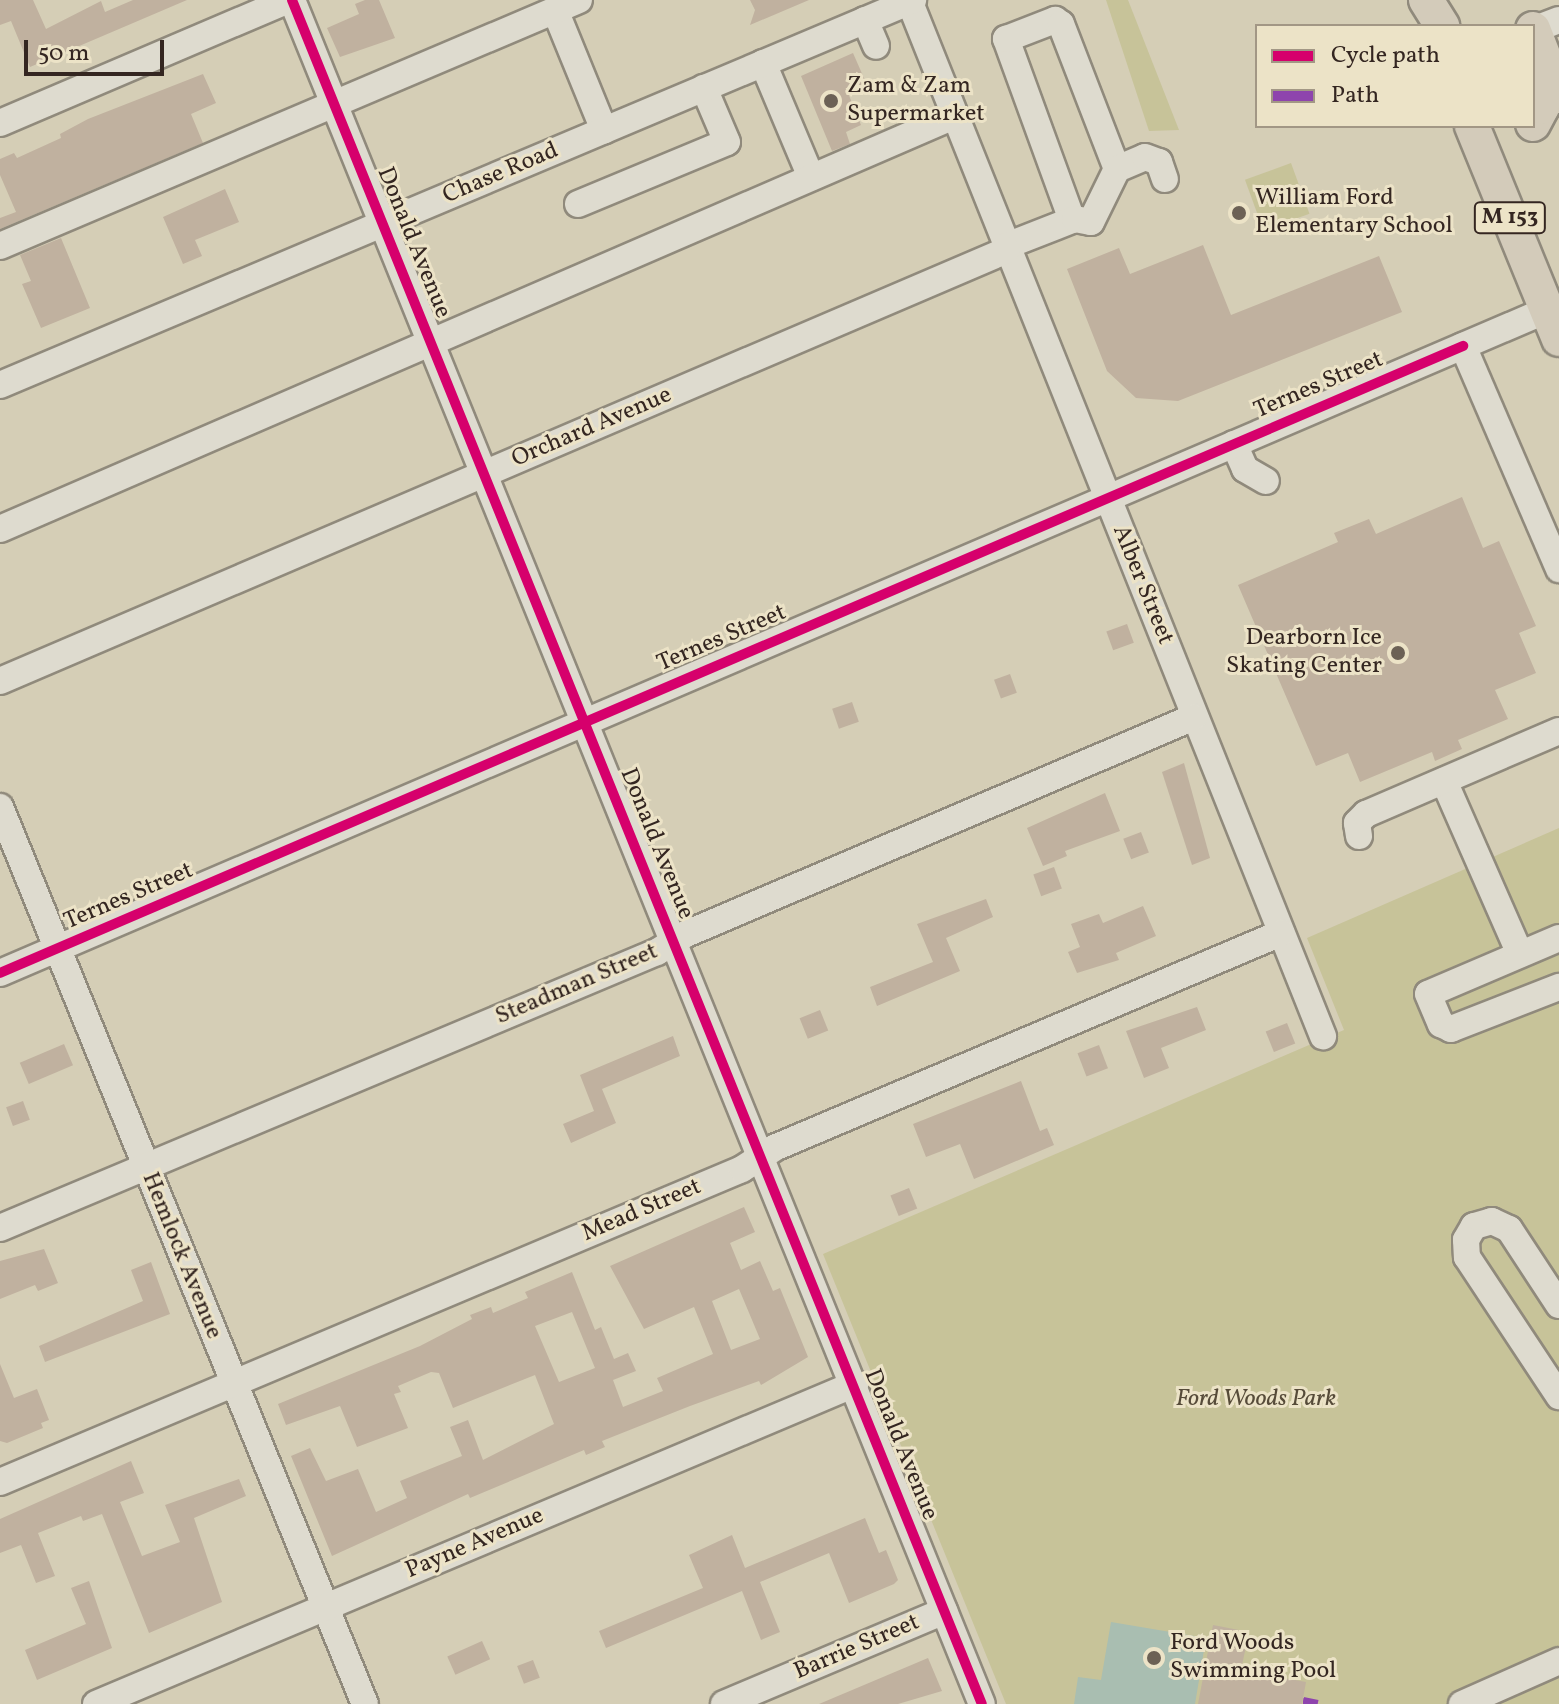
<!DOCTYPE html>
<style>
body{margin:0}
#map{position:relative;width:1559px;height:1704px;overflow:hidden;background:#d5ceb6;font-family:Vollkorn,serif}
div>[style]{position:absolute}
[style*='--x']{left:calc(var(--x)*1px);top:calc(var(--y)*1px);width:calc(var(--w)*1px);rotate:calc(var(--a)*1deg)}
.green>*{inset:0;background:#c7c399;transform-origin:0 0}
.water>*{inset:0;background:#a9beb1}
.building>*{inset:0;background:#c0b19f;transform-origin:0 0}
.roads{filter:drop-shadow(2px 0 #908a7c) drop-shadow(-2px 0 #908a7c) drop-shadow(0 2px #908a7c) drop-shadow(0 -2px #908a7c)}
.minor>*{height:26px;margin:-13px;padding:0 13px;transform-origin:13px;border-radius:13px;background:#dedbcf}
.major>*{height:34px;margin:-17px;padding:0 17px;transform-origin:17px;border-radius:17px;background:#d3cbba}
.quiet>*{height:8px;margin-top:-4px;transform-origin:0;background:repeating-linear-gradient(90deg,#8e44ad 0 16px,transparent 0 24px)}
.cycleway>*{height:10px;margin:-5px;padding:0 5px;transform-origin:5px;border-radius:5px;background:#d6006c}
.dots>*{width:22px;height:22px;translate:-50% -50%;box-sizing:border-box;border:4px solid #ece3c7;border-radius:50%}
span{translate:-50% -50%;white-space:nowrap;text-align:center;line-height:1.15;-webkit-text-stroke:6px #ece3c7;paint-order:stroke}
.shield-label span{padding:2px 6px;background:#ece3c7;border:2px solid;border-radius:6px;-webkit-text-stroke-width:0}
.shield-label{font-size:22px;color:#342621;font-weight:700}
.poi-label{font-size:24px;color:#342621}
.left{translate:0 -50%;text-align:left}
.right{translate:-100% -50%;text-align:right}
.street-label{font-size:24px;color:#342621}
.park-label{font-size:24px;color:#564b39;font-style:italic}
.legend{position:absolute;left:1255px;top:24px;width:280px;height:104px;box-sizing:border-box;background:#ece3c7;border:2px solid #a29785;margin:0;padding:10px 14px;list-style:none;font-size:24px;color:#342621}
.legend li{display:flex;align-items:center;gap:16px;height:40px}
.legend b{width:40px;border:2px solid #a29785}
.scale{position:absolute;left:24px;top:40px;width:140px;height:36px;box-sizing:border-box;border:4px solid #342621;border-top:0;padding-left:10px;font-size:24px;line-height:28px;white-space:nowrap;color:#342621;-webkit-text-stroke:6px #ece3c7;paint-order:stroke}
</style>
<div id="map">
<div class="green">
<div style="clip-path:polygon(1106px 0,1128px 0,1179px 130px,1149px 131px)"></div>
<div style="left:1291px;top:163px;width:54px;height:49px;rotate:70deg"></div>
<div style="clip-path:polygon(1559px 828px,1559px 1704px,1006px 1704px,823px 1254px,1344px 1030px,1307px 938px)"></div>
</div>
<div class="water">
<div style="clip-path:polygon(1111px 1622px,1206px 1638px,1195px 1704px,1074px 1704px,1078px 1677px,1101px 1680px)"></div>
</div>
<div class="building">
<div style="clip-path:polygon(0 0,33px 0,46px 29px,101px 1px,105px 12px,133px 0,187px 0,30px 67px,11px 21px,0 25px)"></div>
<div style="clip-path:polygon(365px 0,379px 0,395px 38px,340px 57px,327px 28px,359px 14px,355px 4px)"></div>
<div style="clip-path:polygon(750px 0,809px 0,750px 25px,755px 10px)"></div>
<div style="clip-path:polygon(853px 53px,867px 85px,848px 93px,861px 125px,846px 132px,850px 144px,832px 151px,801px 76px)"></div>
<div style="clip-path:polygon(203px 74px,216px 103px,191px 114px,203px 143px,0 229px,0 218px,16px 212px,0 175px,0 159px,14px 153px,17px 158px,61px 138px,60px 134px,88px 119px)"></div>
<div style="clip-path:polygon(225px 189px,239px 222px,195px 240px,202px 256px,183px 264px,163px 217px)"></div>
<div style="clip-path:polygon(61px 238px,90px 308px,41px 328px,22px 284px,31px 281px,20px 255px)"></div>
<div style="clip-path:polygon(1203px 245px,1231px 315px,1379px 256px,1402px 312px,1178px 401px,1136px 398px,1107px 371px,1067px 269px,1119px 248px,1130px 274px)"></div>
<div style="clip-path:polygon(1462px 497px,1483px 548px,1499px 541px,1536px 626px,1519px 633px,1536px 673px,1495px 690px,1508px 719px,1458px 740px,1462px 749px,1435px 761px,1432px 752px,1360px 782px,1348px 753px,1316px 766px,1238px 585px,1338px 542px,1334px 533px,1369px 519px,1376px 534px)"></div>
<div style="left:1127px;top:624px;width:20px;height:22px;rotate:70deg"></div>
<div style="left:1010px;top:674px;width:20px;height:17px;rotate:70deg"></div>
<div style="left:852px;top:702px;width:21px;height:21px;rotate:71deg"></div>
<div style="clip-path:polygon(1184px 763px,1210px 858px,1192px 865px,1162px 772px)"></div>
<div style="clip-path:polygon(1105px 793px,1120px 831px,1065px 851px,1067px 856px,1043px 866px,1027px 828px)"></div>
<div style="left:1141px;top:832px;width:22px;height:19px;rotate:69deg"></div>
<div style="left:1054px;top:867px;width:23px;height:22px;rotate:70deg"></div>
<div style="clip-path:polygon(986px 899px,993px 917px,946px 938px,960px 971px,877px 1006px,870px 987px,933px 962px,917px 924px)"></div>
<div style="clip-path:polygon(1143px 906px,1156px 936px,1116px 953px,1119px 960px,1077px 973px,1068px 952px,1080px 947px,1071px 924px,1099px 914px,1103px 923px)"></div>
<div style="clip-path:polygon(1197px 1007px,1206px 1030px,1161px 1048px,1169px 1068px,1144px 1078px,1126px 1031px)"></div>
<div style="left:820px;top:1010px;width:22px;height:22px;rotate:68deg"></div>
<div style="left:1287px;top:1023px;width:22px;height:23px;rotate:68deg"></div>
<div style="clip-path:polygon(673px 1036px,680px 1056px,602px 1089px,616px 1123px,571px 1143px,563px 1124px,594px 1111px,580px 1075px)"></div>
<div style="left:64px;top:1044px;width:23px;height:48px;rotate:67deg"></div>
<div style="left:1099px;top:1045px;width:25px;height:23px;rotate:69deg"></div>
<div style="clip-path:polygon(1021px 1081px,1040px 1131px,1047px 1128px,1054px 1145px,974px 1179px,960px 1144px,926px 1157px,913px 1124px)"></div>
<div style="left:23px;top:1101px;width:20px;height:18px;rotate:70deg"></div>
<div style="left:909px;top:1188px;width:22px;height:20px;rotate:68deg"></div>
<div style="clip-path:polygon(evenodd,744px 1207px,755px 1232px,730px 1243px,741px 1270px,760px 1261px,773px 1291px,780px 1288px,808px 1357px,761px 1385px,759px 1381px,690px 1406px,602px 1441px,605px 1447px,586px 1455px,584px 1450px,470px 1498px,468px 1494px,332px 1556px,291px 1456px,310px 1448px,326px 1481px,358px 1469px,376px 1512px,407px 1498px,400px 1481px,462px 1456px,450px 1427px,468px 1420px,483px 1460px,554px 1424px,535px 1375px,453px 1408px,439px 1373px,431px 1372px,398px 1386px,401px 1392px,394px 1394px,408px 1428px,357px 1447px,340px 1406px,286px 1425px,278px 1404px,420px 1346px,472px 1319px,470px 1315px,491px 1307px,493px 1313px,528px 1298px,525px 1292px,572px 1272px,595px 1330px,601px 1327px,614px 1359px,628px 1353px,636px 1371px,613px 1380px,623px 1407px,663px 1391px,657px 1378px,713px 1354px,694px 1307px,644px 1329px,610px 1266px,744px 1207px,739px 1289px,760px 1339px,731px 1350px,712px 1301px,739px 1289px,744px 1207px,572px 1312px,595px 1368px,559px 1382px,535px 1326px,572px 1312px)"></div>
<div style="clip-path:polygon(44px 1249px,58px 1283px,38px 1291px,35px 1285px,0 1299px,0 1261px)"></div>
<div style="clip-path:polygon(151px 1262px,170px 1314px,45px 1362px,39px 1346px,143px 1301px,131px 1270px)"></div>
<div style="clip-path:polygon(0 1364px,14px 1398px,37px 1389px,49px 1420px,41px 1423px,43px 1428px,7px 1443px,0 1441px)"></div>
<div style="clip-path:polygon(131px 1461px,144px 1493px,120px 1502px,142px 1556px,180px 1542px,165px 1505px,239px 1479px,246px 1496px,194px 1518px,222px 1602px,149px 1633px,102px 1514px,83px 1521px,81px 1516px,38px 1533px,55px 1576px,36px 1583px,21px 1545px,0 1553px,0 1519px)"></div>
<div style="clip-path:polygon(865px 1518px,879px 1553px,886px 1550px,898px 1580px,894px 1584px,849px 1603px,829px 1553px,760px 1582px,780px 1632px,761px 1640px,742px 1591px,606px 1648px,599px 1631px,703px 1588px,689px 1555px,732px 1535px,745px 1568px)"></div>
<div style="clip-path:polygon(89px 1581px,112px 1648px,37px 1680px,25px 1650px,86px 1624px,71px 1588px)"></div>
<div style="clip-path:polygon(1213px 1625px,1249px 1632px,1241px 1670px,1306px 1682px,1302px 1704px,1198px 1704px)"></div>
<div style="left:482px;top:1641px;width:20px;height:38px;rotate:66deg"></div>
<div style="clip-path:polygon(928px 1658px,942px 1691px,898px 1704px,819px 1704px)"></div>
<div style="left:533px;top:1660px;width:19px;height:17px;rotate:69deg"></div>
</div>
<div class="roads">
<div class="minor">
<div style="--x:292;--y:0;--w:1838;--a:67.96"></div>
<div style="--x:909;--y:0;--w:1116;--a:68.22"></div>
<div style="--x:555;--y:10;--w:130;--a:67.8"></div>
<div style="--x:865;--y:20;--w:28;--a:67"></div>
<div style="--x:1533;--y:30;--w:28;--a:-21"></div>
<div style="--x:763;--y:63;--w:124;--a:67.2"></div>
<div style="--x:0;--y:123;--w:313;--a:-23.1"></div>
<div style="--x:578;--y:204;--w:161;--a:-22.6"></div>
<div style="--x:727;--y:142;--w:59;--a:-113.1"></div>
<div style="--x:1072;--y:220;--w:193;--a:-110"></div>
<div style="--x:1006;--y:39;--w:53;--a:-21.2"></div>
<div style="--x:1055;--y:20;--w:7;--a:34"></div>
<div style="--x:1061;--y:24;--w:155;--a:68.9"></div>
<div style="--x:0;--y:246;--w:629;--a:-23.02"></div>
<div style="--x:1006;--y:246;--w:74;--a:-21.4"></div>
<div style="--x:1075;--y:219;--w:16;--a:11"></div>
<div style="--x:1091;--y:222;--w:59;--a:-63.9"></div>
<div style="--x:1117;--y:169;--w:30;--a:-23"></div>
<div style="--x:1145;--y:157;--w:15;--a:20"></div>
<div style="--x:1159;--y:162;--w:18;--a:71"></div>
<div style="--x:1463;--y:346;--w:243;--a:66.7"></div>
<div style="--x:0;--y:385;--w:991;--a:-22.86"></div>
<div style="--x:1234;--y:444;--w:27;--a:66"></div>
<div style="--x:1245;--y:469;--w:24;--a:30"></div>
<div style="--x:0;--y:529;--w:1040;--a:-23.41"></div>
<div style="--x:0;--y:681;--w:1095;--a:-23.17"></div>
<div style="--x:1444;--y:781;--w:189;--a:66.3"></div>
<div style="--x:0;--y:807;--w:968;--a:67.86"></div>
<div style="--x:1359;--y:836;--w:13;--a:-99"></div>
<div style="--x:1357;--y:823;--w:13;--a:-45"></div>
<div style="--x:1366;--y:814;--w:210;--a:-23.3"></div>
<div style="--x:1559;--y:938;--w:142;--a:156.9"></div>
<div style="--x:1428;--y:994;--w:33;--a:67"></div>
<div style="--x:1441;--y:1024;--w:11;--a:27"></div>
<div style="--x:1451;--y:1029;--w:116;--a:-21.3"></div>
<div style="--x:0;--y:973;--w:1683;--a:-23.2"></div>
<div style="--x:0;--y:1228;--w:713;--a:-22.79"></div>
<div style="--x:657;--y:952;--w:34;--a:-32"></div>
<div style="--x:686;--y:934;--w:552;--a:-23.13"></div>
<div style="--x:1559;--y:1305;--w:91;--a:-123.3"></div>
<div style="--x:1509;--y:1229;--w:19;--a:-155"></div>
<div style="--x:1492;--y:1221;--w:19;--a:164"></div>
<div style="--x:1474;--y:1226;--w:16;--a:120"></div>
<div style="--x:1466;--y:1240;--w:17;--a:87"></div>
<div style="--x:1467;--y:1257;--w:167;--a:56.5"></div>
<div style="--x:0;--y:1482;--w:805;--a:-22.87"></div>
<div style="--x:742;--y:1169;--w:38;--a:-33"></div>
<div style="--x:774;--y:1148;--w:551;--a:-22.98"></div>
<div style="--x:96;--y:1704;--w:824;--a:-22.86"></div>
<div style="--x:724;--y:1704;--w:239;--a:-22.9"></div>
<div style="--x:1462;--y:1704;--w:106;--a:-23.9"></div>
</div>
<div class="major">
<div style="--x:1426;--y:0;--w:31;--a:58"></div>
<div style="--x:1533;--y:29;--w:72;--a:68.8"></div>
<div style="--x:1533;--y:124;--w:19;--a:-62"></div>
<div style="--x:1542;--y:107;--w:40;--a:-88.6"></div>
<div style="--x:1472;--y:126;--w:230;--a:67.8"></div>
</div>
</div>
<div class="quiet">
<div style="--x:1303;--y:1701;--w:15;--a:11"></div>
</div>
<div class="cycleway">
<div style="--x:292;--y:0;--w:1838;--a:67.96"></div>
<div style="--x:0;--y:973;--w:1592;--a:-23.2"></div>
</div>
<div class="dots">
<div style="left:831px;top:101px;background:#6c6155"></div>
<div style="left:1239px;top:213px;background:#6c6155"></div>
<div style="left:1398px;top:653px;background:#6c6155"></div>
<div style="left:1154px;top:1658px;background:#6c6155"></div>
</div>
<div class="shield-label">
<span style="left:1510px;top:218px">M 153</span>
</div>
<div class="poi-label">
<span class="left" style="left:847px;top:101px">Zam &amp; Zam<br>Supermarket</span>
<span class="left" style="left:1255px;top:213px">William Ford<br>Elementary School</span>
<span class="right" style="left:1382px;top:653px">Dearborn Ice<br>Skating Center</span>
<span class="left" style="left:1170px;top:1658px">Ford Woods<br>Swimming Pool</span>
</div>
<div class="street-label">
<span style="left:501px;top:174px;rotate:-23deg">Chase Road</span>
<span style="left:413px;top:243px;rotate:68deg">Donald Avenue</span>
<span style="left:1319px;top:386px;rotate:-23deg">Ternes Street</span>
<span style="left:592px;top:428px;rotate:-23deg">Orchard Avenue</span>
<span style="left:1142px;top:585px;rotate:68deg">Alber Street</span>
<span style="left:722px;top:639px;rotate:-23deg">Ternes Street</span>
<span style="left:656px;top:844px;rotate:68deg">Donald Avenue</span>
<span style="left:129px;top:897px;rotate:-23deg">Ternes Street</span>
<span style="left:577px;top:985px;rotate:-23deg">Steadman Street</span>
<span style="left:642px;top:1211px;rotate:-23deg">Mead Street</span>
<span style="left:181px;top:1256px;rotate:68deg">Hemlock Avenue</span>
<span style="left:900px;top:1445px;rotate:68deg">Donald Avenue</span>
<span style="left:475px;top:1544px;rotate:-23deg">Payne Avenue</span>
<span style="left:857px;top:1648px;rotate:-23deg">Barrie Street</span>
</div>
<div class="park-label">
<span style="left:1256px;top:1400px">Ford Woods Park</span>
</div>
<ul class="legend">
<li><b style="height:10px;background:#d6006c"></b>Cycle path</li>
<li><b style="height:10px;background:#8e44ad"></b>Path</li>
</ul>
<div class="scale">50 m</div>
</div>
